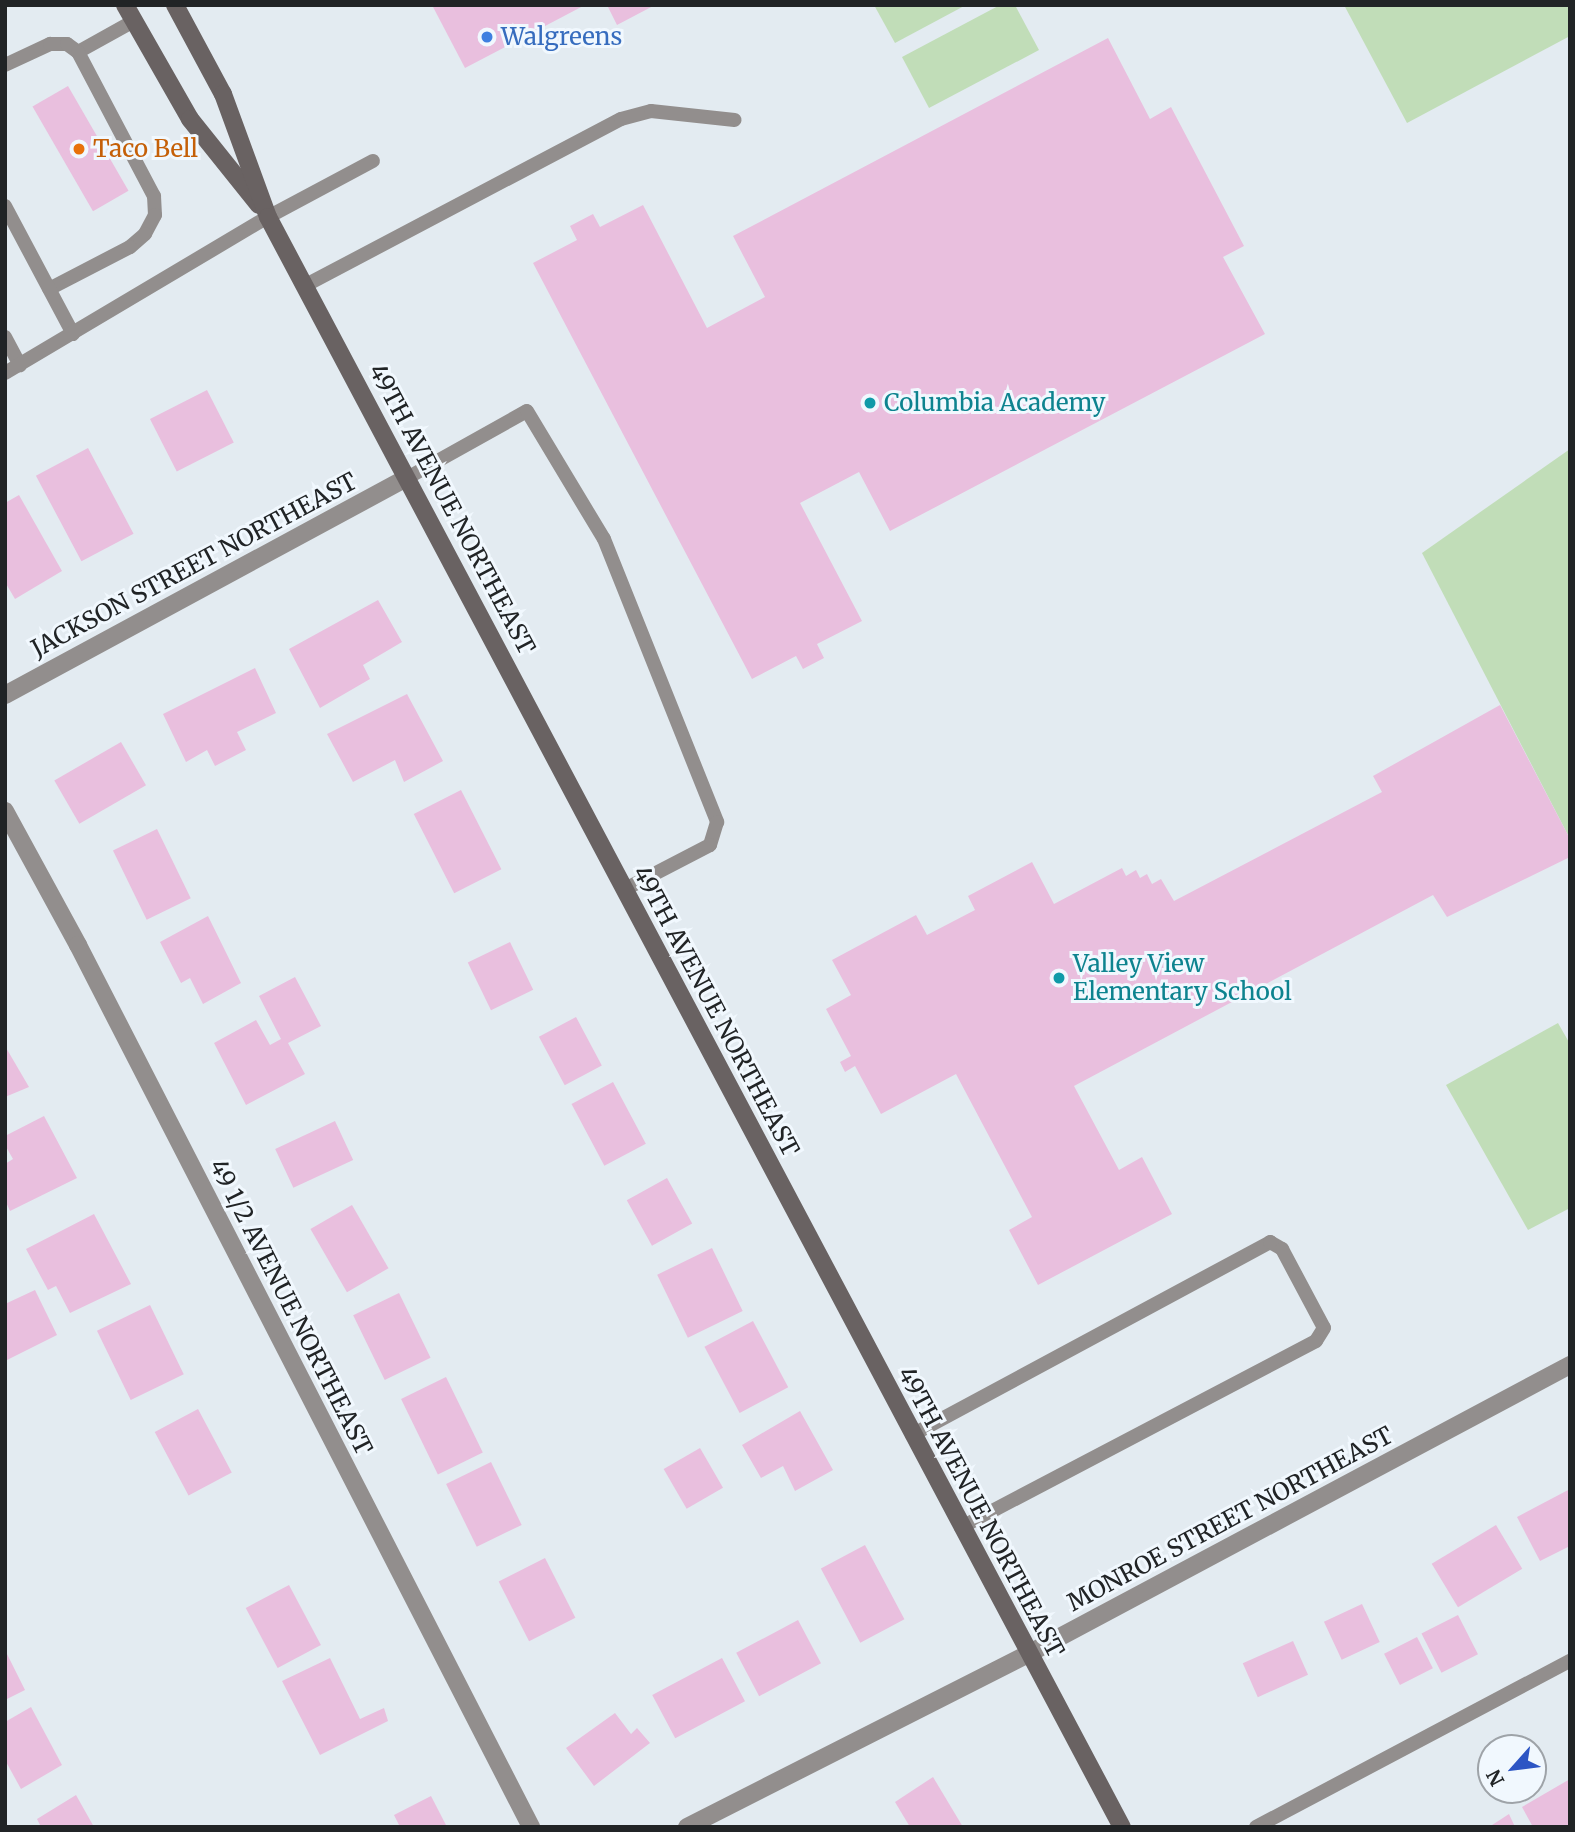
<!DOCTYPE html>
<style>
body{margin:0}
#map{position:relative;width:1575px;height:1832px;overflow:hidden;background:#e3ebf1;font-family:Merriweather,serif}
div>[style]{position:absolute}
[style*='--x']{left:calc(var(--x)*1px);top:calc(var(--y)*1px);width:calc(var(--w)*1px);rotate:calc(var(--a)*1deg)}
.green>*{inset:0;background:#c1ddb8}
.building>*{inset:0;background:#e9bfde;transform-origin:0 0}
.lane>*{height:14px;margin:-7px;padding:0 7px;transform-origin:7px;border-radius:7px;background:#928e8d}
.street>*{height:18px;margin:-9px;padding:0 9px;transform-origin:9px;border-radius:9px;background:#928e8d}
.secondary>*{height:18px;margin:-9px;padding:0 9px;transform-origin:9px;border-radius:9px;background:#696262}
.dots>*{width:19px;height:19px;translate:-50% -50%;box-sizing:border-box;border:4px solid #f1f8fe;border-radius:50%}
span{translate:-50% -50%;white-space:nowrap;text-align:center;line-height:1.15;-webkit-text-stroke:6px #f1f8fe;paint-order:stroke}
.shop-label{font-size:24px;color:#366cbe}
.left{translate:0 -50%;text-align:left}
.food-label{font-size:24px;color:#c56008}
.culture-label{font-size:24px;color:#0d838f}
.street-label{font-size:24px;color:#212426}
.frame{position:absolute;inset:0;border:7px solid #212426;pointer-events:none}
.north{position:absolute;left:1477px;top:1734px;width:70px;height:70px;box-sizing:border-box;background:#f1f8fe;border:2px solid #9ea3a8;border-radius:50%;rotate:242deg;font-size:19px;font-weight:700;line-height:28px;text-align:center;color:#212426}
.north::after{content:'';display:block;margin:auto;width:24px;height:32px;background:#2c55c4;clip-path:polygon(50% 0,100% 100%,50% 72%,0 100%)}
</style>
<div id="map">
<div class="green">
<div style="clip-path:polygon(874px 5px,966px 5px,895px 43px)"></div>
<div style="clip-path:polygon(1000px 5px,1015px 5px,1039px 50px,929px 108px,902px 57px)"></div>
<div style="clip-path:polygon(1344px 5px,1570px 5px,1570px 36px,1407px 123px)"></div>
<div style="clip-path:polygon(1570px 449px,1570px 839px,1422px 553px)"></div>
<div style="clip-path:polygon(1558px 1023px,1570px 1044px,1570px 1208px,1528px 1230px,1446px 1085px)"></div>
</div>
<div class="building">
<div style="clip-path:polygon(432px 5px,585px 5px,465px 68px)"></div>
<div style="clip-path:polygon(607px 5px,655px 5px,617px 25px)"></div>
<div style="clip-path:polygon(1108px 38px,1150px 119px,1171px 107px,1244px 246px,1223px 257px,1265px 334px,890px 531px,859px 472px,800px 503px,862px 621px,817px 644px,824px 658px,803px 669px,796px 656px,752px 679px,533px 263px,577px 240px,570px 226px,593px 214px,600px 227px,643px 205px,707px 328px,765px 297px,733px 236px)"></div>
<div style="left:68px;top:86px;width:121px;height:41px;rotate:60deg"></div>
<div style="left:207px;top:390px;width:59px;height:64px;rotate:63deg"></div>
<div style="left:88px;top:448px;width:97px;height:59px;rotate:62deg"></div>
<div style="clip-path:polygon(19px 495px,62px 571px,15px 599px,5px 582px,5px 503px)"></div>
<div style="clip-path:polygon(378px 600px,402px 642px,363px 665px,370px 679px,320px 708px,289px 649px)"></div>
<div style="clip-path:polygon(255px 668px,276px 713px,237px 732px,246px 750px,215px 766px,207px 750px,186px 762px,163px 714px)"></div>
<div style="clip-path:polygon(407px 694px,443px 761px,404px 782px,395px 760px,353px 782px,327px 734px)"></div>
<div style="clip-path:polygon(1500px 705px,1570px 839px,1570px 857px,1447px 917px,1433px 895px,1074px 1086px,1119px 1170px,1142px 1157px,1172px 1214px,1038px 1285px,1009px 1230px,1032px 1217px,956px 1074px,881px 1114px,855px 1066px,845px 1072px,840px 1062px,851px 1056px,826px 1009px,851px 995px,832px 960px,916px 915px,927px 935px,975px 910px,968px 896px,1032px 862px,1054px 904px,1122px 868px,1126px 876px,1136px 870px,1140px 878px,1147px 874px,1152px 884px,1161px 879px,1174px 901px,1382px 792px,1373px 776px)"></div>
<div style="left:121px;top:742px;width:50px;height:77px;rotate:60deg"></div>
<div style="left:461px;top:790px;width:89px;height:53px;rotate:63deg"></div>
<div style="left:157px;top:829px;width:77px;height:49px;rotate:64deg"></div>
<div style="clip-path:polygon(208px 916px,241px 983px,203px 1004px,190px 978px,181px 983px,160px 942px)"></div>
<div style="left:510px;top:942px;width:53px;height:47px;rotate:64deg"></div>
<div style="clip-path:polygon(295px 977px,321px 1026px,288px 1043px,305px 1074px,246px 1105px,214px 1043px,256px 1020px,270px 1045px,281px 1039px,259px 996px)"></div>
<div style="left:576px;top:1017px;width:55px;height:42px;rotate:62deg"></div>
<div style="clip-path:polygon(5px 1046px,29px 1087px,5px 1097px)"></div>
<div style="left:613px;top:1082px;width:70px;height:47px;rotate:62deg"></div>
<div style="clip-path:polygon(44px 1116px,77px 1178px,10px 1211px,5px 1200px,5px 1164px,13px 1159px,5px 1145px,5px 1136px)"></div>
<div style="left:335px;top:1121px;width:43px;height:66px;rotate:65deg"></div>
<div style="left:667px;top:1178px;width:52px;height:46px;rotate:61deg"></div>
<div style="left:352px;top:1205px;width:73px;height:48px;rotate:60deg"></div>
<div style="clip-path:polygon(94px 1214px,131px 1284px,70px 1313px,56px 1286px,48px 1290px,26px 1249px)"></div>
<div style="left:712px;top:1248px;width:70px;height:61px;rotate:64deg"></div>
<div style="clip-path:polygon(35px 1290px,57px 1335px,5px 1361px,5px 1304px)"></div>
<div style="left:399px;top:1293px;width:72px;height:51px;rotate:64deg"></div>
<div style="left:150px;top:1305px;width:77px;height:59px;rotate:64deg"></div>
<div style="left:753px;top:1321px;width:75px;height:55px;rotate:62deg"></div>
<div style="left:446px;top:1377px;width:84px;height:50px;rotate:64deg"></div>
<div style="left:198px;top:1409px;width:72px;height:49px;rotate:62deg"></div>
<div style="clip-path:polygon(800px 1411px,833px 1470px,795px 1491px,783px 1466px,761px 1478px,742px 1445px)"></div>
<div style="left:700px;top:1448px;width:46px;height:42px;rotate:60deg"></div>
<div style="left:491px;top:1462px;width:70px;height:50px;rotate:64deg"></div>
<div style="clip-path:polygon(1570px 1489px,1570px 1546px,1540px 1561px,1517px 1517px)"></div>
<div style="left:1496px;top:1525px;width:51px;height:75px;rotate:59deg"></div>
<div style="left:865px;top:1545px;width:84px;height:50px;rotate:62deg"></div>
<div style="left:545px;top:1558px;width:67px;height:52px;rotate:63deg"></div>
<div style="left:289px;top:1585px;width:68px;height:49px;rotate:62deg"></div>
<div style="left:1362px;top:1604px;width:42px;height:42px;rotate:65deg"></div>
<div style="left:1458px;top:1615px;width:44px;height:41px;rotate:63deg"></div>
<div style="left:798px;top:1620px;width:49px;height:70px;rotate:62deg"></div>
<div style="left:1417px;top:1637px;width:35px;height:37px;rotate:63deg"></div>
<div style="left:1293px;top:1641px;width:37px;height:55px;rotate:66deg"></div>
<div style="clip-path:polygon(5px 1650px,25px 1690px,5px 1700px)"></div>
<div style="clip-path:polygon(330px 1658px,360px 1719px,384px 1708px,388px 1721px,320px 1755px,282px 1681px)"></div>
<div style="left:722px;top:1658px;width:49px;height:79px;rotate:62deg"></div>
<div style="clip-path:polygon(31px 1707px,62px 1765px,21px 1789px,5px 1760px,5px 1722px)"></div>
<div style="clip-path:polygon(615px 1713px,631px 1734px,637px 1728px,650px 1743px,594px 1786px,566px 1748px)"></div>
<div style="clip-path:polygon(933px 1777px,963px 1827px,910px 1827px,895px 1802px)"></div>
<div style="clip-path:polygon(1570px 1779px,1570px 1827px,1533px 1827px,1522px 1807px)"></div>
<div style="clip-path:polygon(76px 1795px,94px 1827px,41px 1827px,37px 1819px)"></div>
<div style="clip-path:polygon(431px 1796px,447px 1827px,400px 1827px,394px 1815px)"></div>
<div style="clip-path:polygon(1509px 1814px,1515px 1827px,1489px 1827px)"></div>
</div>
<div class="lane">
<div style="--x:78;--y:52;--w:64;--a:-29"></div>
<div style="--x:5;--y:65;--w:50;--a:-25"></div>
<div style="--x:50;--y:44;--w:17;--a:0"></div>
<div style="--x:67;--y:44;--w:14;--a:36"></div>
<div style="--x:78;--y:52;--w:163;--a:62.2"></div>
<div style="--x:154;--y:196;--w:19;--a:87"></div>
<div style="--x:155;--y:215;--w:21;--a:118"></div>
<div style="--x:145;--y:234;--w:20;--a:139"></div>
<div style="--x:130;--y:247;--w:91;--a:152.6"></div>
<div style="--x:5;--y:206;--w:145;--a:62"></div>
<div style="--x:306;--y:285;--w:356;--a:-27.8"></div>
<div style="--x:621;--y:119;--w:31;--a:-15"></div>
<div style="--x:651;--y:111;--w:84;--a:6.1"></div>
<div style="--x:5;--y:337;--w:32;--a:62"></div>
<div style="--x:5;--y:373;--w:306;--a:-30.7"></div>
<div style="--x:268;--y:217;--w:119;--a:-28.1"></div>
<div style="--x:407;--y:478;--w:137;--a:-29.2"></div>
<div style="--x:527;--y:411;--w:149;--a:59"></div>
<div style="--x:604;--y:539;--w:305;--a:68.2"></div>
<div style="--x:717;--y:822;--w:24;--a:107"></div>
<div style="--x:710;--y:845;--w:96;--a:152.6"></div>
<div style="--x:912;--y:1435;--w:407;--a:-28.3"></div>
<div style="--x:1270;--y:1242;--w:14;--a:30"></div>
<div style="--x:1282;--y:1249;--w:89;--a:62"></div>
<div style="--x:1324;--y:1328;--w:15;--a:122"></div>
<div style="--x:1316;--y:1341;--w:401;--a:152.3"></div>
<div style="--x:1256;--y:1827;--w:355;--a:-27.9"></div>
</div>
<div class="street">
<div style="--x:5;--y:695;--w:457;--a:-28.4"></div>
<div style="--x:5;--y:811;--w:153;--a:61.4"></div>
<div style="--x:78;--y:945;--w:992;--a:62.81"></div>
<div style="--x:687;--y:1827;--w:382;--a:-26.9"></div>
<div style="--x:1028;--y:1654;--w:614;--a:-28.07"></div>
</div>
<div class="secondary">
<div style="--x:125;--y:5;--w:131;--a:60.3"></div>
<div style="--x:190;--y:119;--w:110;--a:51.3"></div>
<div style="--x:175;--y:5;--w:101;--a:61.7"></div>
<div style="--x:223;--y:94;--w:131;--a:69.9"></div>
<div style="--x:268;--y:217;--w:1822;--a:62.06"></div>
</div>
<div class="dots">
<div style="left:487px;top:37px;background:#3f7fe0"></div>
<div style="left:79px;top:149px;background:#e8710a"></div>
<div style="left:870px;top:403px;background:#0f9aa8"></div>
<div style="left:1059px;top:978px;background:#0f9aa8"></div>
</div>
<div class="shop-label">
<span class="left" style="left:501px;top:37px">Walgreens</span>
</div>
<div class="food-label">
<span class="left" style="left:93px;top:149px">Taco Bell</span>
</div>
<div class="culture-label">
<span class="left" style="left:884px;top:403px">Columbia Academy</span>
<span class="left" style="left:1073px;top:978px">Valley View<br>Elementary School</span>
</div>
<div class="street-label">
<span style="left:452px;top:509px;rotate:62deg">49TH AVENUE NORTHEAST</span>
<span style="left:194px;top:565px;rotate:-28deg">JACKSON STREET NORTHEAST</span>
<span style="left:716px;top:1011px;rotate:62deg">49TH AVENUE NORTHEAST</span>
<span style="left:291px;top:1307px;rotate:63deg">49 1/2 AVENUE NORTHEAST</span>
<span style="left:981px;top:1512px;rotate:62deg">49TH AVENUE NORTHEAST</span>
<span style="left:1230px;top:1519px;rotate:-28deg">MONROE STREET NORTHEAST</span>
</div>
<div class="frame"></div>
<div class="north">N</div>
</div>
